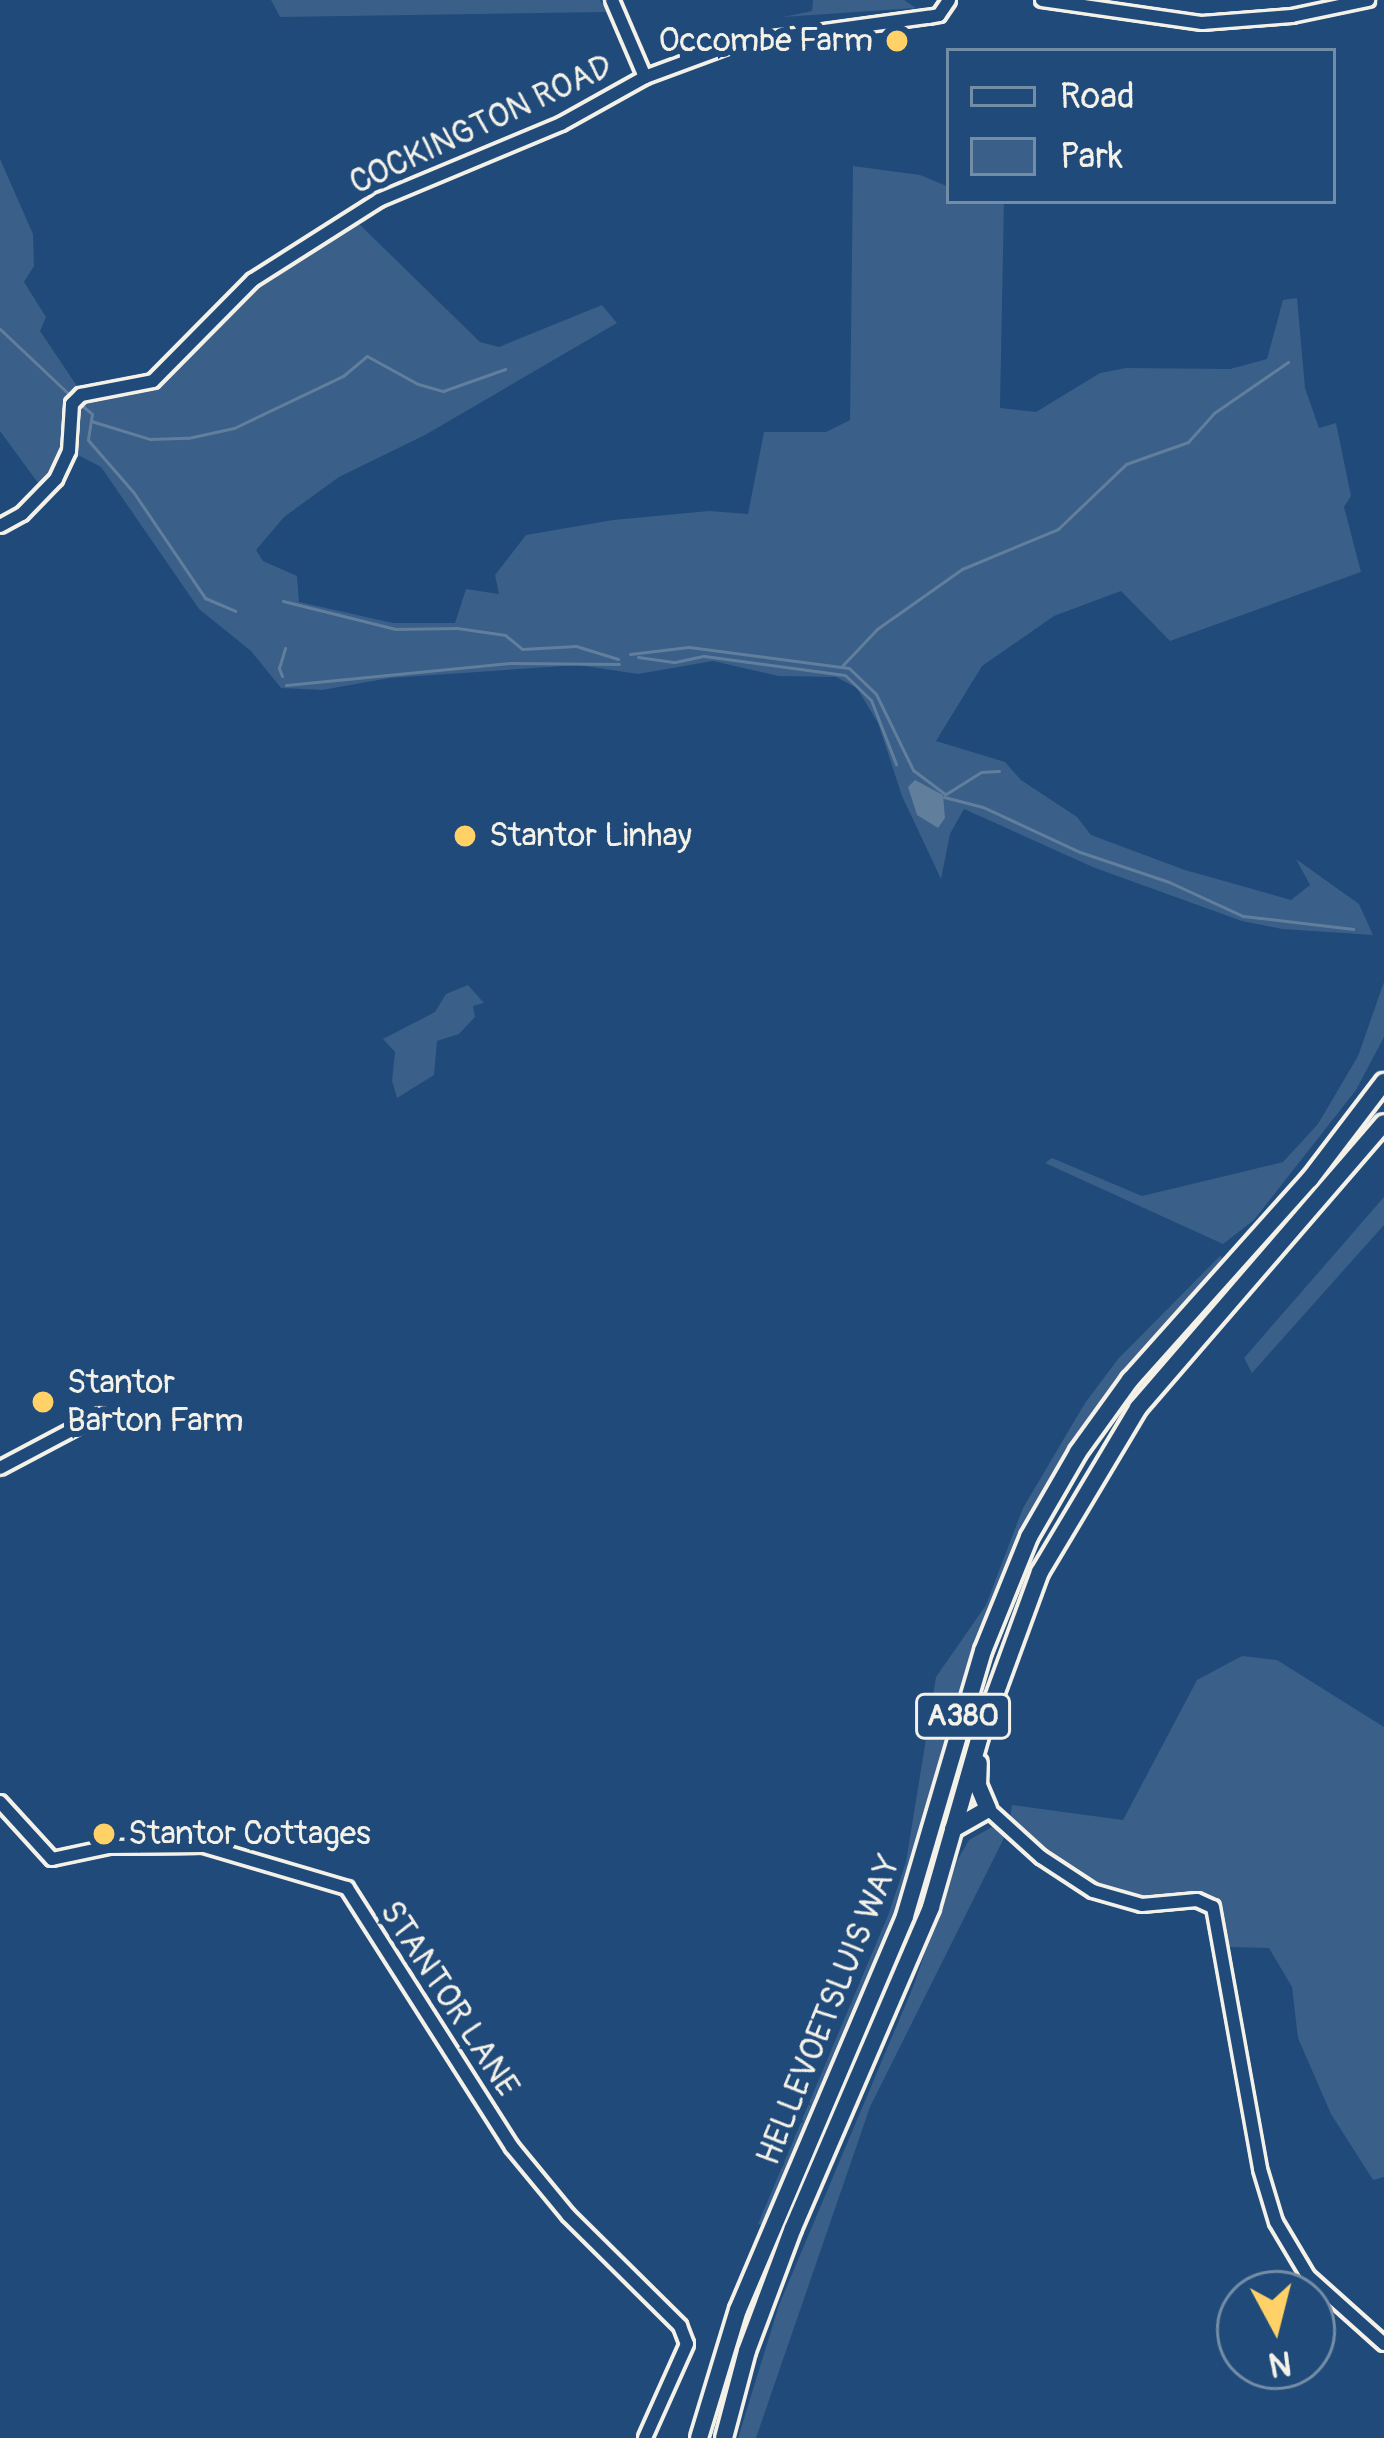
<!DOCTYPE html>
<style>
body{margin:0}
#map{position:relative;width:1384px;height:2438px;overflow:hidden;background:#1f4a7a;font-family:Pangolin,sans-serif}
div>[style]{position:absolute}
[style*='--x']{left:calc(var(--x)*1px);top:calc(var(--y)*1px);width:calc(var(--w)*1px);rotate:calc(var(--a)*1deg)}
.green>*{inset:0;background:#3a5f88}
.water>*{inset:0;background:#627e9d}
.stream>*{height:3px;margin:-1.5px;padding:0 1.5px;transform-origin:1.5px;border-radius:1.5px;background:#627e9d}
.roads{filter:drop-shadow(3px 0 #f4f1e8) drop-shadow(-3px 0 #f4f1e8) drop-shadow(0 3px #f4f1e8) drop-shadow(0 -3px #f4f1e8)}
.minor>*{height:12px;margin:-6px;padding:0 6px;transform-origin:6px;border-radius:6px;background:#1f4a7a}
.highway>*{height:16px;margin:-8px;padding:0 8px;transform-origin:8px;border-radius:8px;background:#1f4a7a}
.dots>*{width:33px;height:33px;translate:-50% -50%;box-sizing:border-box;border:6px solid #1f4a7a;border-radius:50%}
span{translate:-50% -50%;white-space:nowrap;text-align:center;line-height:1.15;-webkit-text-stroke:12px #1f4a7a;paint-order:stroke}
.shield-label span{padding:3px 9px;background:#1f4a7a;border:3px solid;border-radius:9px;-webkit-text-stroke-width:0}
.shield-label{font-size:30px;color:#f4f1e8;font-weight:700}
.poi-label{font-size:33px;color:#f4f1e8}
.right{translate:-100% -50%;text-align:right}
.left{translate:0 -50%;text-align:left}
.street-label{font-size:33px;color:#f4f1e8}
.legend{position:absolute;left:946px;top:48px;width:390px;height:156px;box-sizing:border-box;background:#1f4a7a;border:3px solid #748da6;margin:0;padding:15px 21px;list-style:none;font-size:36px;color:#f4f1e8}
.legend li{display:flex;align-items:center;gap:24px;height:60px}
.legend b{width:60px;border:3px solid #748da6}
.north{position:absolute;left:1216px;top:2270px;width:120px;height:120px;box-sizing:border-box;background:#1f4a7a;border:3px solid #748da6;border-radius:50%;rotate:173deg;font-size:33px;font-weight:700;line-height:48px;text-align:center;color:#f4f1e8}
.north::after{content:'';display:block;margin:auto;width:42px;height:54px;background:#ffd166;clip-path:polygon(50% 0,100% 100%,50% 72%,0 100%)}
</style>
<div id="map">
<div class="green">
<div style="clip-path:polygon(271px 0,600px 0,606px 12px,280px 17px)"></div>
<div style="clip-path:polygon(813px 0,904px 0,916px 8px,783px 17px,812px 11px)"></div>
<div style="clip-path:polygon(0 159px,33px 234px,34px 266px,24px 282px,46px 317px,40px 331px,77px 386px,65px 413px,65px 450px,41px 487px,0 431px)"></div>
<div style="clip-path:polygon(853px 166px,920px 175px,949px 187px,949px 201px,1004px 201px,1000px 408px,1036px 412px,1100px 373px,1126px 368px,1230px 369px,1267px 359px,1283px 300px,1297px 298px,1305px 388px,1319px 428px,1336px 423px,1351px 496px,1344px 507px,1361px 572px,1170px 641px,1121px 591px,1054px 616px,982px 666px,936px 741px,1005px 762px,1021px 780px,1077px 817px,1091px 835px,1185px 870px,1291px 900px,1310px 885px,1296px 859px,1359px 904px,1373px 935px,1282px 929px,1242px 921px,1095px 868px,964px 809px,950px 834px,941px 879px,902px 796px,878px 723px,857px 688px,836px 677px,778px 676px,713px 661px,638px 674px,578px 665px,390px 678px,322px 690px,281px 688px,251px 651px,199px 609px,101px 467px,72px 452px,77px 407px,87px 400px,155px 385px,256px 282px,355px 220px,480px 342px,499px 347px,602px 305px,617px 323px,425px 435px,339px 477px,284px 517px,256px 550px,263px 561px,297px 576px,299px 602px,393px 623px,455px 623px,466px 589px,499px 594px,495px 575px,526px 535px,613px 520px,709px 511px,748px 514px,764px 432px,826px 432px,850px 420px)"></div>
<div style="clip-path:polygon(1384px 982px,1384px 1037px,1356px 1090px,1254px 1220px,1223px 1244px,1045px 1163px,1052px 1158px,1142px 1196px,1283px 1162px,1318px 1124px,1358px 1056px)"></div>
<div style="clip-path:polygon(468px 985px,484px 1003px,473px 1006px,475px 1017px,459px 1034px,437px 1041px,434px 1075px,397px 1098px,392px 1081px,395px 1052px,383px 1039px,435px 1012px,446px 994px)"></div>
<div style="clip-path:polygon(1384px 1197px,1384px 1225px,1252px 1373px,1244px 1358px)"></div>
<div style="clip-path:polygon(1221px 1255px,1223px 1267px,1173px 1324px,1023px 1545px,918px 1865px,765px 2226px,758px 2224px,889px 1913px,906px 1862px,936px 1677px,986px 1605px,1023px 1508px,1085px 1403px,1118px 1359px)"></div>
<div style="clip-path:polygon(1242px 1656px,1277px 1660px,1384px 1727px,1384px 2177px,1373px 2180px,1331px 2114px,1298px 2038px,1292px 1987px,1269px 1948px,1224px 1947px,1216px 1901px,1197px 1894px,1142px 1900px,1093px 1886px,1044px 1854px,1010px 1821px,1012px 1805px,1123px 1820px,1197px 1680px)"></div>
<div style="clip-path:polygon(992px 1827px,1004px 1830px,1004px 1838px,870px 2107px,756px 2438px,738px 2438px,779px 2305px,913px 1987px,957px 1861px,969px 1840px)"></div>
</div>
<div class="water">
<div style="clip-path:polygon(915px 780px,943px 795px,945px 818px,938px 828px,917px 815px,908px 787px)"></div>
</div>
<div class="stream">
<div style="--x:0;--y:329;--w:99;--a:43.4"></div>
<div style="--x:79;--y:403;--w:17;--a:40"></div>
<div style="--x:92;--y:414;--w:26;--a:99"></div>
<div style="--x:88;--y:440;--w:70;--a:49"></div>
<div style="--x:134;--y:493;--w:127;--a:55.9"></div>
<div style="--x:205;--y:598;--w:33;--a:23"></div>
<div style="--x:91;--y:421;--w:62;--a:17"></div>
<div style="--x:150;--y:439;--w:38;--a:-2"></div>
<div style="--x:188;--y:438;--w:47;--a:-12.3"></div>
<div style="--x:234;--y:428;--w:121;--a:-25.5"></div>
<div style="--x:343;--y:376;--w:31;--a:-40"></div>
<div style="--x:367;--y:356;--w:58;--a:28.8"></div>
<div style="--x:418;--y:384;--w:26;--a:16"></div>
<div style="--x:443;--y:391;--w:66;--a:-19.5"></div>
<div style="--x:283;--y:601;--w:115;--a:14"></div>
<div style="--x:395;--y:629;--w:62;--a:-0.9"></div>
<div style="--x:457;--y:628;--w:49;--a:8.3"></div>
<div style="--x:505;--y:635;--w:22;--a:39"></div>
<div style="--x:522;--y:649;--w:54;--a:-3.2"></div>
<div style="--x:576;--y:646;--w:44;--a:17.2"></div>
<div style="--x:630;--y:654;--w:59;--a:-6.8"></div>
<div style="--x:689;--y:647;--w:161;--a:7.5"></div>
<div style="--x:849;--y:668;--w:37;--a:44"></div>
<div style="--x:876;--y:694;--w:85;--a:64"></div>
<div style="--x:913;--y:770;--w:40;--a:37"></div>
<div style="--x:638;--y:657;--w:37;--a:8"></div>
<div style="--x:675;--y:662;--w:30;--a:-12"></div>
<div style="--x:704;--y:656;--w:142;--a:7.7"></div>
<div style="--x:845;--y:675;--w:36;--a:44"></div>
<div style="--x:871;--y:700;--w:69;--a:68.7"></div>
<div style="--x:842;--y:666;--w:51;--a:-46.6"></div>
<div style="--x:877;--y:629;--w:104;--a:-35.2"></div>
<div style="--x:962;--y:569;--w:104;--a:-22.6"></div>
<div style="--x:1058;--y:529;--w:94;--a:-43.7"></div>
<div style="--x:1126;--y:464;--w:66;--a:-19.5"></div>
<div style="--x:1188;--y:442;--w:39;--a:-48"></div>
<div style="--x:1214;--y:413;--w:90;--a:-34.6"></div>
<div style="--x:282;--y:676;--w:9;--a:-111"></div>
<div style="--x:279;--y:668;--w:21;--a:-73"></div>
<div style="--x:286;--y:685;--w:226;--a:-5.6"></div>
<div style="--x:511;--y:663;--w:108;--a:0.5"></div>
<div style="--x:946;--y:794;--w:41;--a:-32.2"></div>
<div style="--x:981;--y:772;--w:18;--a:-3"></div>
<div style="--x:944;--y:797;--w:40;--a:14.4"></div>
<div style="--x:983;--y:807;--w:107;--a:24.9"></div>
<div style="--x:1080;--y:852;--w:94;--a:18.6"></div>
<div style="--x:1169;--y:882;--w:81;--a:24.7"></div>
<div style="--x:1243;--y:916;--w:111;--a:6.7"></div>
</div>
<div class="roads">
<div class="minor">
<div style="--x:612;--y:0;--w:84;--a:66.8"></div>
<div style="--x:1042;--y:0;--w:162;--a:8.2"></div>
<div style="--x:1202;--y:23;--w:90;--a:-4.4"></div>
<div style="--x:1292;--y:16;--w:78;--a:-11.9"></div>
<div style="--x:0;--y:526;--w:25;--a:-29"></div>
<div style="--x:22;--y:514;--w:49;--a:-45.8"></div>
<div style="--x:56;--y:479;--w:31;--a:-65"></div>
<div style="--x:69;--y:451;--w:47;--a:-86.3"></div>
<div style="--x:72;--y:404;--w:13;--a:-45"></div>
<div style="--x:81;--y:395;--w:73;--a:-11"></div>
<div style="--x:153;--y:381;--w:142;--a:-45.3"></div>
<div style="--x:253;--y:280;--w:149;--a:-32.4"></div>
<div style="--x:379;--y:200;--w:197;--a:-22.7"></div>
<div style="--x:561;--y:124;--w:96;--a:-29.2"></div>
<div style="--x:645;--y:77;--w:98;--a:-20.3"></div>
<div style="--x:737;--y:43;--w:193;--a:-7.8"></div>
<div style="--x:928;--y:17;--w:11;--a:-10"></div>
<div style="--x:939;--y:15;--w:18;--a:-56"></div>
<div style="--x:0;--y:1468;--w:113;--a:-27.9"></div>
<div style="--x:0;--y:1802;--w:77;--a:47.6"></div>
<div style="--x:52;--y:1859;--w:57;--a:-12.1"></div>
<div style="--x:108;--y:1847;--w:96;--a:-0.6"></div>
<div style="--x:204;--y:1846;--w:149;--a:16.4"></div>
<div style="--x:347;--y:1888;--w:307;--a:57.5"></div>
<div style="--x:512;--y:2147;--w:88;--a:50.5"></div>
<div style="--x:568;--y:2215;--w:158;--a:44.7"></div>
<div style="--x:680;--y:2326;--w:19;--a:69"></div>
<div style="--x:687;--y:2344;--w:103;--a:114.1"></div>
<div style="--x:988;--y:1809;--w:72;--a:42.2"></div>
<div style="--x:1041;--y:1857;--w:62;--a:33.2"></div>
<div style="--x:1093;--y:1891;--w:51;--a:15.9"></div>
<div style="--x:1142;--y:1905;--w:55;--a:-5.2"></div>
<div style="--x:1197;--y:1900;--w:17;--a:24"></div>
<div style="--x:1213;--y:1907;--w:266;--a:79.8"></div>
<div style="--x:1260;--y:2169;--w:55;--a:73.2"></div>
<div style="--x:1276;--y:2222;--w:63;--a:59.3"></div>
<div style="--x:1308;--y:2276;--w:102;--a:41.8"></div>
</div>
<div class="highway">
<div style="--x:953;--y:1829;--w:40;--a:-29.7"></div>
<div style="--x:988;--y:1809;--w:25;--a:-113"></div>
<div style="--x:978;--y:1786;--w:23;--a:-88"></div>
<div style="--x:699;--y:2438;--w:134;--a:-73.1"></div>
<div style="--x:738;--y:2310;--w:428;--a:-67"></div>
<div style="--x:905;--y:1916;--w:276;--a:-73.6"></div>
<div style="--x:983;--y:1651;--w:123;--a:-68"></div>
<div style="--x:1029;--y:1537;--w:98;--a:-60"></div>
<div style="--x:1078;--y:1452;--w:89;--a:-54.2"></div>
<div style="--x:1130;--y:1380;--w:270;--a:-48.2"></div>
<div style="--x:1310;--y:1179;--w:122;--a:-52.7"></div>
<div style="--x:724;--y:2438;--w:90;--a:-75.2"></div>
<div style="--x:747;--y:2351;--w:131;--a:-69.5"></div>
<div style="--x:793;--y:2228;--w:349;--a:-66.7"></div>
<div style="--x:931;--y:1907;--w:181;--a:-74"></div>
<div style="--x:981;--y:1733;--w:171;--a:-69.9"></div>
<div style="--x:1040;--y:1572;--w:191;--a:-59.1"></div>
<div style="--x:1138;--y:1408;--w:376;--a:-49.2"></div>
</div>
</div>
<div class="dots">
<div style="left:897px;top:41px;background:#ffd166"></div>
<div style="left:465px;top:836px;background:#ffd166"></div>
<div style="left:43px;top:1402px;background:#ffd166"></div>
<div style="left:104px;top:1834px;background:#ffd166"></div>
</div>
<div class="shield-label">
<span style="left:963px;top:1716px">A380</span>
</div>
<div class="poi-label">
<span class="right" style="left:873px;top:41px">Occombe Farm</span>
<span class="left" style="left:489px;top:836px">Stantor Linhay</span>
<span class="left" style="left:67px;top:1402px">Stantor<br>Barton Farm</span>
<span class="left" style="left:128px;top:1834px">Stantor Cottages</span>
</div>
<div class="street-label">
<span style="left:481px;top:125px;rotate:-25deg">COCKINGTON ROAD</span>
<span style="left:449px;top:1999px;rotate:57deg">STANTOR LANE</span>
<span style="left:829px;top:2010px;rotate:-68deg">HELLEVOETSLUIS WAY</span>
</div>
<ul class="legend">
<li><b style="height:15px;background:#1f4a7a"></b>Road</li>
<li><b style="height:33px;background:#3a5f88"></b>Park</li>
</ul>
<div class="north">N</div>
</div>
